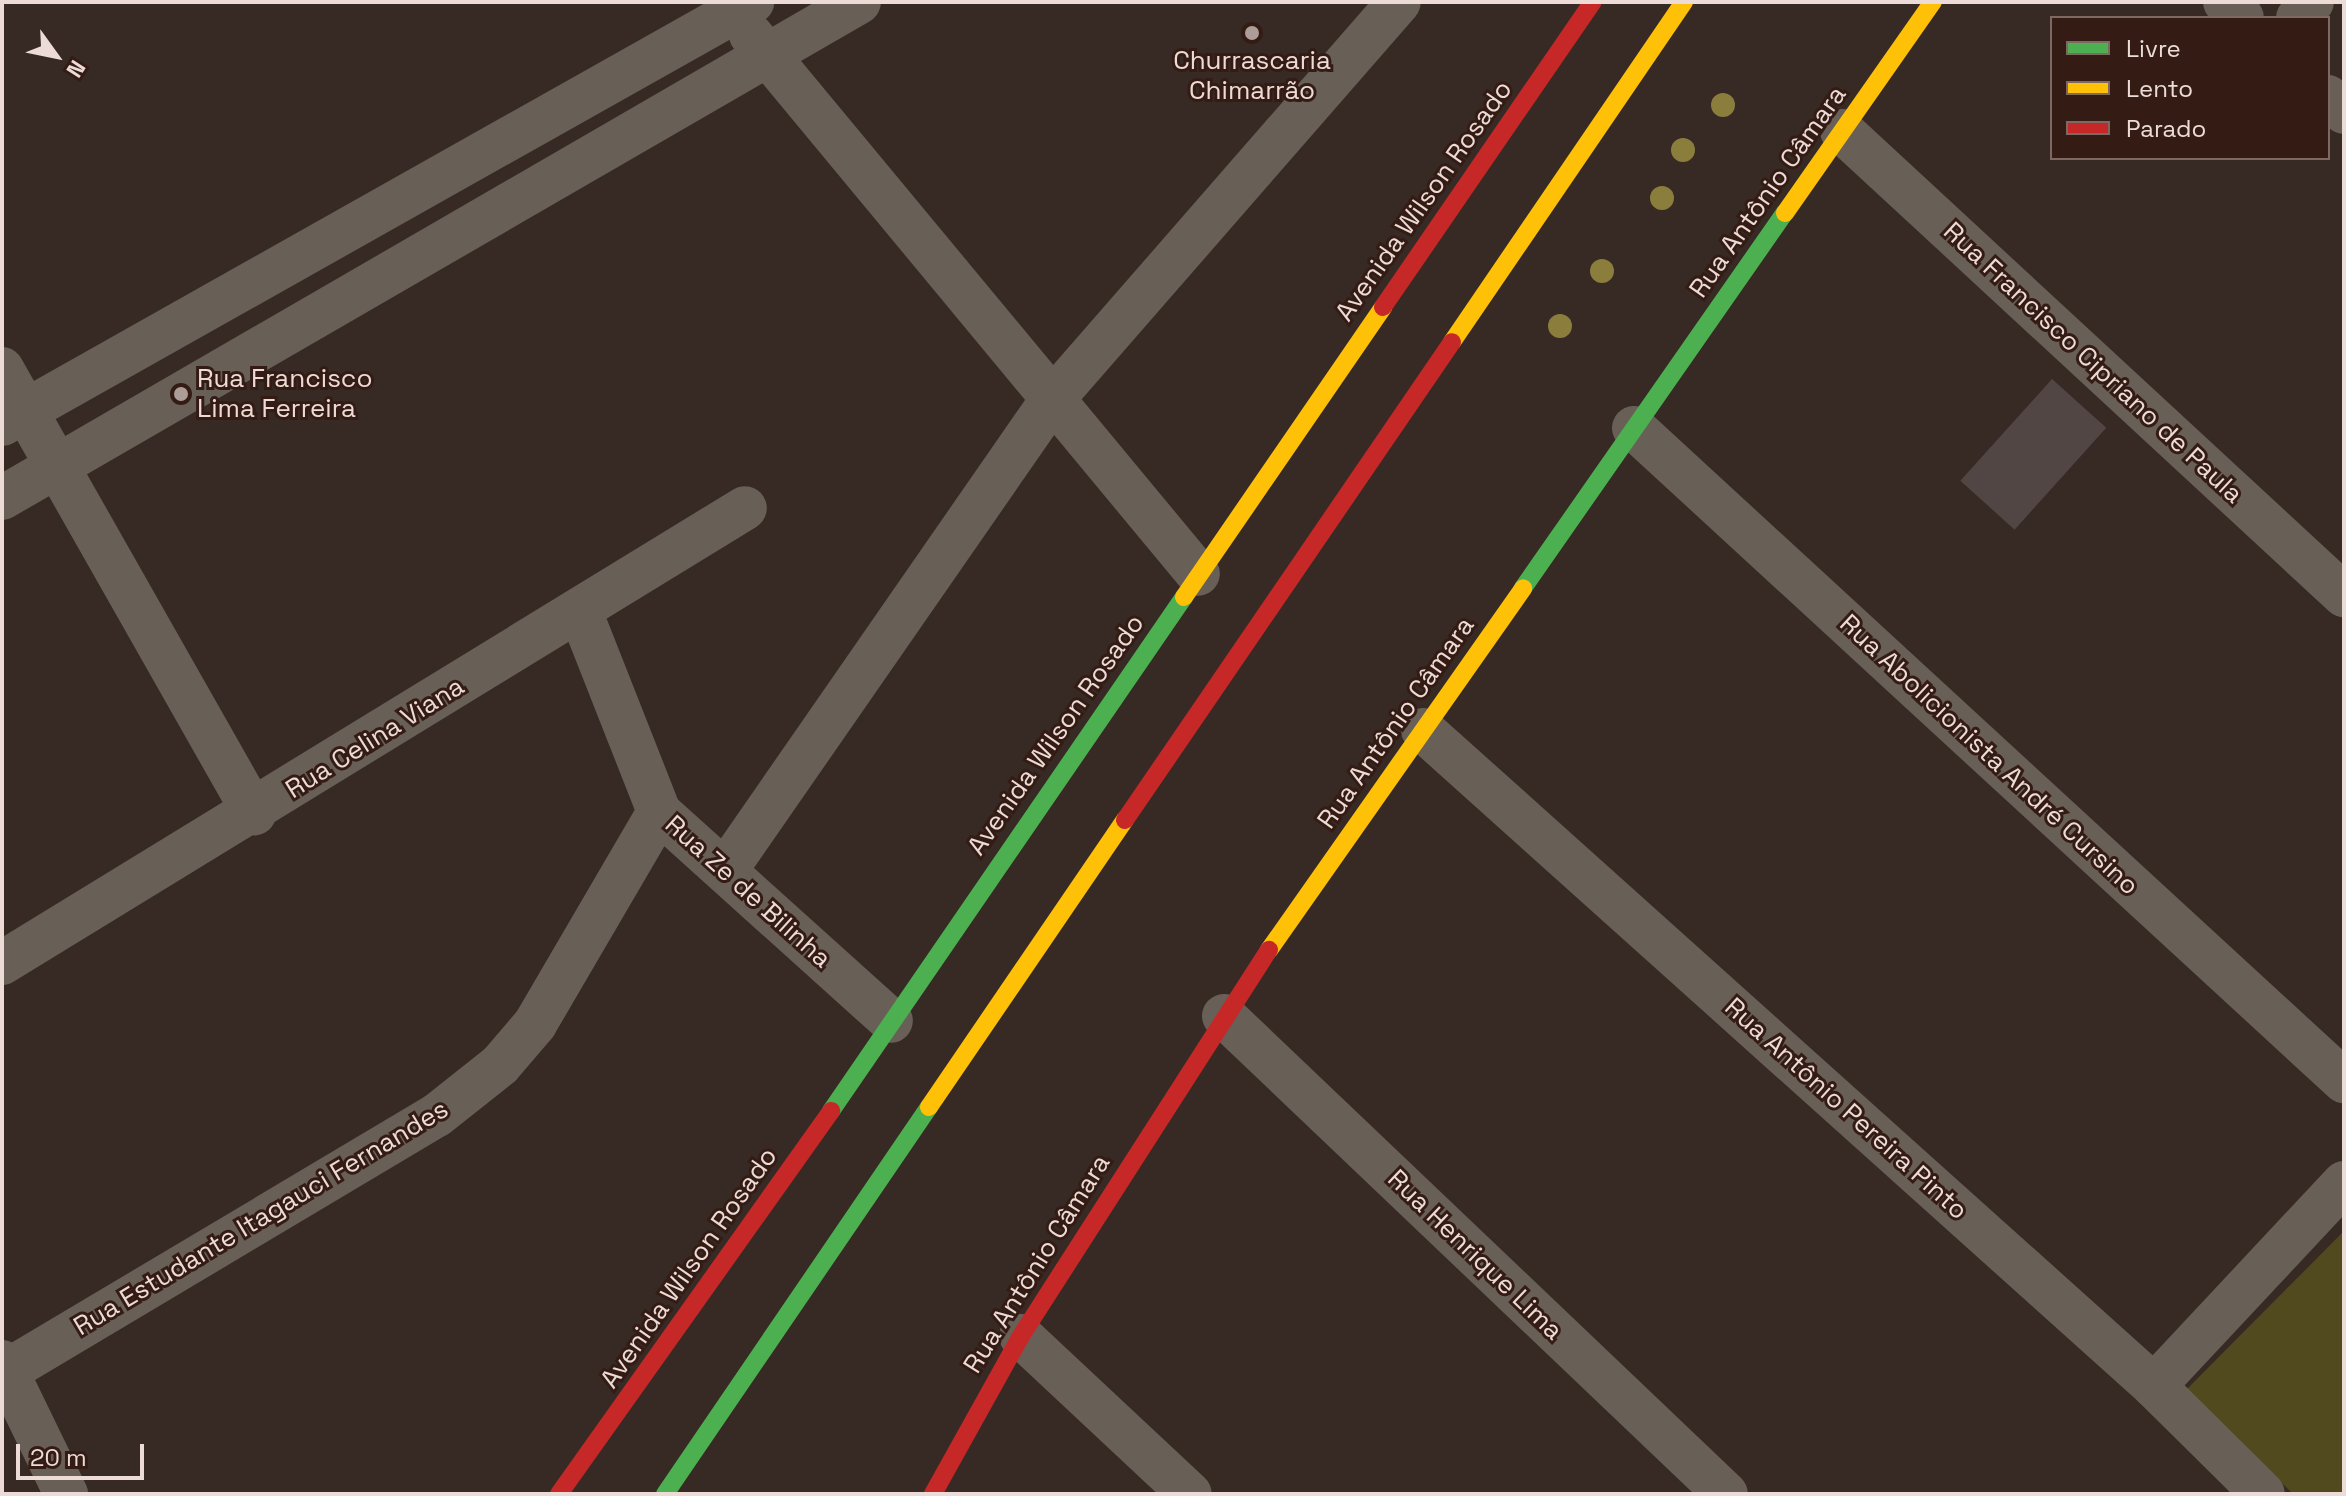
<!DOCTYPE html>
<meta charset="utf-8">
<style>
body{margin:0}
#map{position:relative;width:2346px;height:1496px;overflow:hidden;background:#372a25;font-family:"Space Grotesk",sans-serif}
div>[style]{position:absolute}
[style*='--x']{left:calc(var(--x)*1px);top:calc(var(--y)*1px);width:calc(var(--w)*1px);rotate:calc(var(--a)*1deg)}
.green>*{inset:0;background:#504a1e}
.building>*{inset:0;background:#524645;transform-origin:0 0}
.street>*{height:44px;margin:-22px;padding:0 22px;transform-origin:22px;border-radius:22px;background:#685f57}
.fast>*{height:18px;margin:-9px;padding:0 9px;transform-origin:9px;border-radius:9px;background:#4caf50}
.slow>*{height:18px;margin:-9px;padding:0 9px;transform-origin:9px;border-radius:9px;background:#ffc107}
.jam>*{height:18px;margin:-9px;padding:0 9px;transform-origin:9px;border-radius:9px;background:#c62828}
.trees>*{width:24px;height:24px;margin:-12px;border-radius:50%;background:#8b7e3d}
.dots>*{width:22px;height:22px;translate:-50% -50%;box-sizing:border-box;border:4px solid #341c15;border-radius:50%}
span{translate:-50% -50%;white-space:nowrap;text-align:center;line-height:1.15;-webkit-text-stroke:6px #341c15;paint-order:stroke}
.poi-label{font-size:26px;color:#ecdbd6}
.left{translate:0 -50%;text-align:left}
.street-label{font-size:26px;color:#ecdbd6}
.frame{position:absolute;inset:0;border:4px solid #ecdbd6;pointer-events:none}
.legend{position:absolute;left:2050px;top:16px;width:280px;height:144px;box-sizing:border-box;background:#341c15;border:2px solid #7e6862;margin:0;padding:10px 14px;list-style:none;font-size:24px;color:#ecdbd6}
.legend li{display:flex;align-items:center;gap:16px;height:40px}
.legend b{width:40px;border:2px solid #7e6862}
.north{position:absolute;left:16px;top:16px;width:80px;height:80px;-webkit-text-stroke:6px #341c15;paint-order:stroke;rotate:123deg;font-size:22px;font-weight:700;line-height:32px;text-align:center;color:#ecdbd6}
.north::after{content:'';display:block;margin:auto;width:28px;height:36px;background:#ecdbd6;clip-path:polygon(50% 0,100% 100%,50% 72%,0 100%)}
.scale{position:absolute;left:16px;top:1444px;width:128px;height:36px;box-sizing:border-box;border:4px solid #ecdbd6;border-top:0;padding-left:10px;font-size:24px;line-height:28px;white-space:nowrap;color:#ecdbd6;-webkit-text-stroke:6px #341c15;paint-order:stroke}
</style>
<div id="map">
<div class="green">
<div style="clip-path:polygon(2344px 1231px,2344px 1494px,2293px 1494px,2187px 1389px)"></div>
</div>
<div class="building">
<div style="left:2052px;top:379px;width:73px;height:137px;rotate:42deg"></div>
</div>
<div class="street">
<div style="--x:2225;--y:2;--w:23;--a:43"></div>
<div style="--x:2298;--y:18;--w:21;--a:-49"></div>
<div style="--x:751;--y:35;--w:700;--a:50.33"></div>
<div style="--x:2328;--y:97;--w:22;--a:43"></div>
<div style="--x:1842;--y:131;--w:684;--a:42.75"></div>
<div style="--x:2;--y:369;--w:511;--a:60.42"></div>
<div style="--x:2;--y:424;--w:861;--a:-29.37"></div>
<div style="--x:1634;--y:428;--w:965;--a:42.61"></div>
<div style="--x:2;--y:498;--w:990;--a:-30.06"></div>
<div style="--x:580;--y:611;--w:216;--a:68.5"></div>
<div style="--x:659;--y:812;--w:312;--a:42"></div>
<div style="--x:1423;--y:730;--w:982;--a:41.9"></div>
<div style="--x:2154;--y:1386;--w:153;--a:44.7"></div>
<div style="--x:725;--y:871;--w:572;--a:-55.25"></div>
<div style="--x:1051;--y:401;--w:529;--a:-48.91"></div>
<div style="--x:2;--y:963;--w:871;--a:-31.48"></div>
<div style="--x:1224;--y:1016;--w:693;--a:43.6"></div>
<div style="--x:1021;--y:1336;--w:231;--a:43.1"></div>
<div style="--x:2;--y:1362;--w:147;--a:64.1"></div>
<div style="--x:7;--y:1371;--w:500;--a:-30.77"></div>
<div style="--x:437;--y:1115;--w:80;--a:-38.4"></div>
<div style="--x:500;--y:1065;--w:54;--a:-49.5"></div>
<div style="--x:535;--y:1024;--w:246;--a:-59.7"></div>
<div style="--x:2154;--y:1386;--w:278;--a:-46.9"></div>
</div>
<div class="fast">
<div style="--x:1523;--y:588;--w:457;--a:-55.1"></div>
<div style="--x:831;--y:1111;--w:624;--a:-55.52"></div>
<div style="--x:665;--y:1494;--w:468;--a:-55.7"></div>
</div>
<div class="slow">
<div style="--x:1785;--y:213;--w:258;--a:-55"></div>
<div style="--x:1452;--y:342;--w:412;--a:-55.7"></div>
<div style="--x:1184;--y:597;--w:352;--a:-55.5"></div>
<div style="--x:1269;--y:950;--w:442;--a:-54.9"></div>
<div style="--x:929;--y:1107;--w:348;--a:-55.7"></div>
</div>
<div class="jam">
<div style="--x:1383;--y:307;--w:370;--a:-55.5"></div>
<div style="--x:1125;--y:820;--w:579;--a:-55.62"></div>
<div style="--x:559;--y:1494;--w:470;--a:-54.6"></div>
<div style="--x:933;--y:1494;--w:181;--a:-60.9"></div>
<div style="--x:1021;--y:1336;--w:459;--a:-57.3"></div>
</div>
<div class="trees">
<div style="left:1723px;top:105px"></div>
<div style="left:1683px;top:150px"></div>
<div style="left:1662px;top:198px"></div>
<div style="left:1602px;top:271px"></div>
<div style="left:1560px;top:326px"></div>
</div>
<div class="dots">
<div style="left:1252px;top:33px;background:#ad9d98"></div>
<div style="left:181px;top:394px;background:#ad9d98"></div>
</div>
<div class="poi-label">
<span style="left:1252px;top:76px">Churrascaria<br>Chimarrão</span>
<span class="left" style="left:197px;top:394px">Rua Francisco<br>Lima Ferreira</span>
</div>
<div class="street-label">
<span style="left:1768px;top:192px;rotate:-55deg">Rua Antônio Câmara</span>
<span style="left:1424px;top:201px;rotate:-55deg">Avenida Wilson Rosado</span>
<span style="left:2093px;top:363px;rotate:43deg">Rua Francisco Cipriano de Paula</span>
<span style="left:1396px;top:723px;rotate:-55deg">Rua Antônio Câmara</span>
<span style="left:1056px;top:735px;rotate:-55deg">Avenida Wilson Rosado</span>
<span style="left:375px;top:738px;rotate:-32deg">Rua Celina Viana</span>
<span style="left:1989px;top:755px;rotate:43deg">Rua Abolicionista André Cursino</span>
<span style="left:748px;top:892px;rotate:42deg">Rua Ze de Bilinha</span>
<span style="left:1846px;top:1109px;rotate:42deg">Rua Antônio Pereira Pinto</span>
<span style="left:261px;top:1218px;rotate:-31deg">Rua Estudante Itagauci Fernandes</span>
<span style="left:1475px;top:1255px;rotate:44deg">Rua Henrique Lima</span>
<span style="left:1037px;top:1264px;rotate:-58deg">Rua Antônio Câmara</span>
<span style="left:689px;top:1268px;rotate:-55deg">Avenida Wilson Rosado</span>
</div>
<div class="frame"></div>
<ul class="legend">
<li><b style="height:10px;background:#4caf50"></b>Livre</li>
<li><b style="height:10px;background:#ffc107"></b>Lento</li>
<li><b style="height:10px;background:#c62828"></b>Parado</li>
</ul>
<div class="north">N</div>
<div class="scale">20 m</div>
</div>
